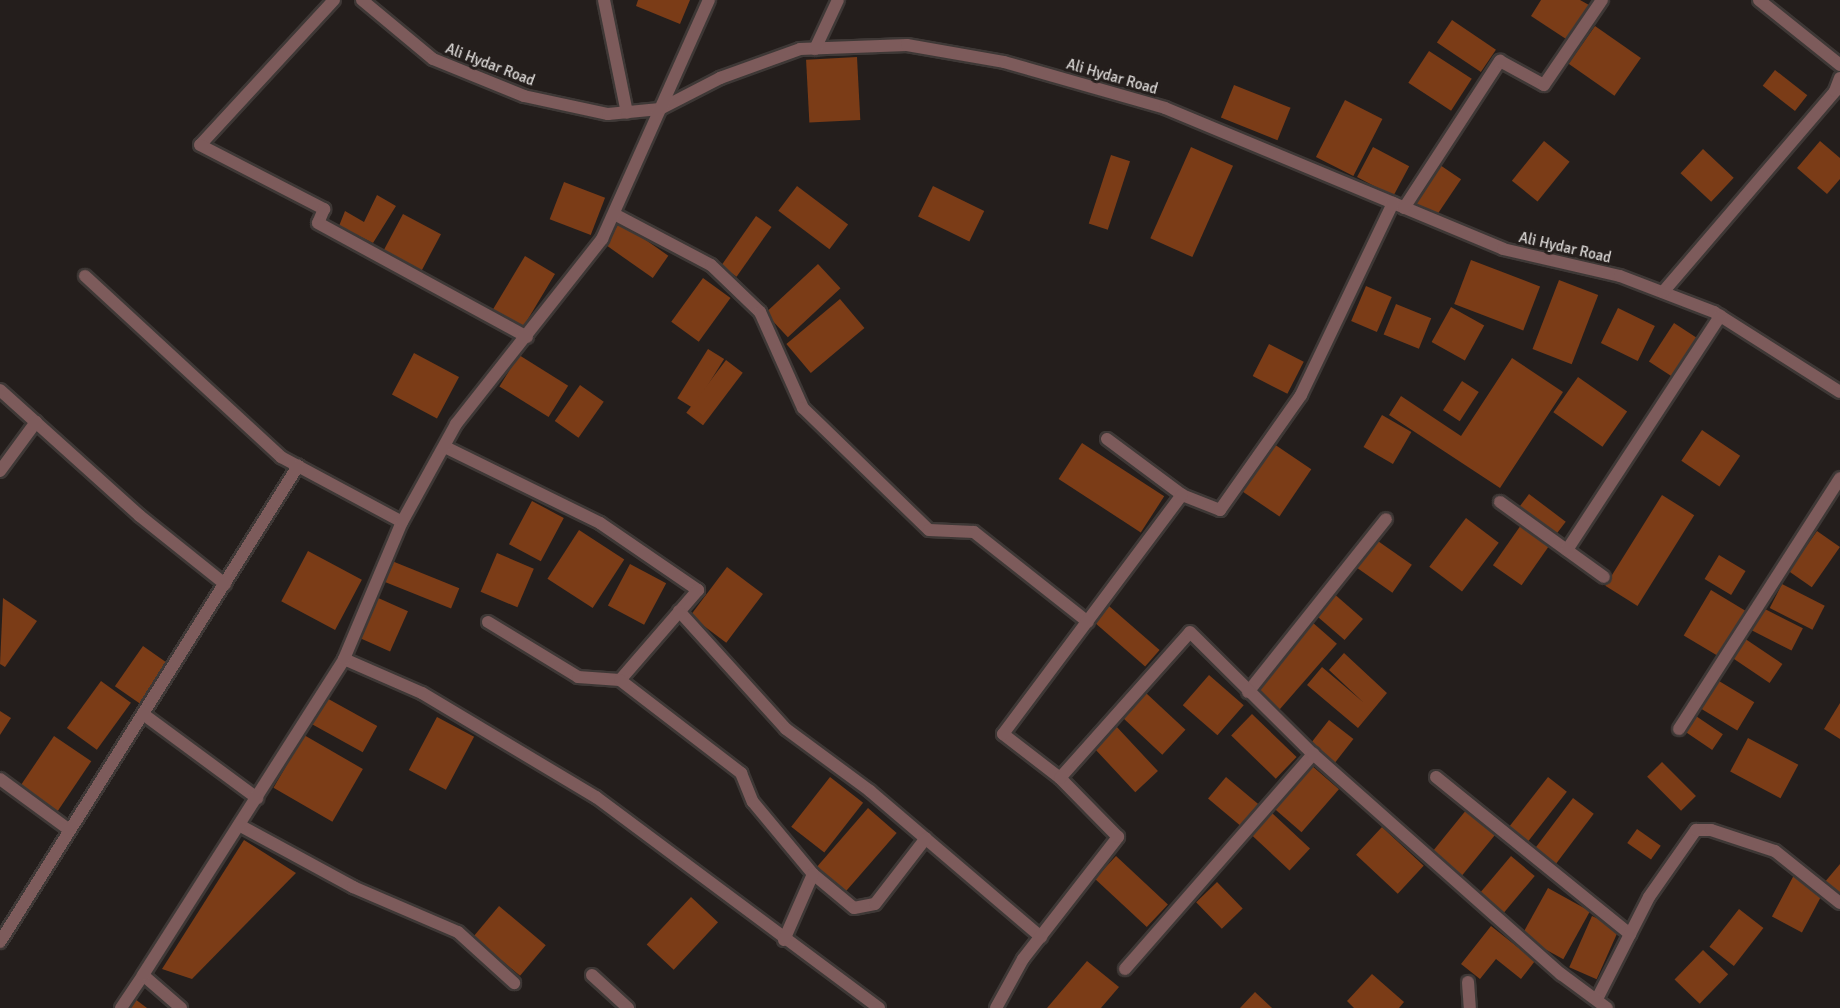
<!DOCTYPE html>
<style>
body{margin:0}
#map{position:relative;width:1840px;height:1008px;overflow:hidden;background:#241e1c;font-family:Signika,sans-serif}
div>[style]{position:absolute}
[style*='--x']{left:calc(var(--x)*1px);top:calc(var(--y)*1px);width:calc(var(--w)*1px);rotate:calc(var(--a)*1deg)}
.building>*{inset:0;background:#7b3c17;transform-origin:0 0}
.roads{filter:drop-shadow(2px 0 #3e3836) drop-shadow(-2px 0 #3e3836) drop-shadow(0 2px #3e3836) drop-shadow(0 -2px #3e3836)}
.minor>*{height:12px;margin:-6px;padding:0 6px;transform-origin:6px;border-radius:6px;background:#7d5b5b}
span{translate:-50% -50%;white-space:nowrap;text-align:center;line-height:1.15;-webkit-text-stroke:6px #241e1c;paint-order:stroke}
.street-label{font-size:15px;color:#dcd9d7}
</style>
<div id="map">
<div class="building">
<div style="clip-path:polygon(638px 0,690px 0,680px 24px,636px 6px)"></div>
<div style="clip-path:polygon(1541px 0,1580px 0,1589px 5px,1566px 39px,1531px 16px)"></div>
<div style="left:1452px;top:20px;width:53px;height:27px;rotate:34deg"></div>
<div style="left:1595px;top:26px;width:56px;height:46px;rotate:35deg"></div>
<div style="left:1429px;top:51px;width:51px;height:38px;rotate:33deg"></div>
<div style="left:857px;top:57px;width:63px;height:51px;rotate:87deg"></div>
<div style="left:1775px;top:70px;width:41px;height:20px;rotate:38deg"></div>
<div style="left:1234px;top:85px;width:61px;height:35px;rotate:22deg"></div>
<div style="left:1345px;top:100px;width:42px;height:64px;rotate:27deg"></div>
<div style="left:1544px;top:141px;width:33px;height:51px;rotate:39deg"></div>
<div style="clip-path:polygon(1820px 141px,1840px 158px,1840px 179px,1827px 194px,1797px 168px)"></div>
<div style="left:1191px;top:147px;width:46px;height:100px;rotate:24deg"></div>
<div style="left:1373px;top:147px;width:41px;height:34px;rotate:28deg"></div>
<div style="left:1703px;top:149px;width:42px;height:33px;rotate:43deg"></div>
<div style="left:1111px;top:155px;width:20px;height:72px;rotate:18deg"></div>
<div style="left:1437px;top:163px;width:29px;height:47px;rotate:34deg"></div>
<div style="left:564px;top:182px;width:44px;height:40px;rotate:21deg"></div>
<div style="left:797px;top:186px;width:64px;height:31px;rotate:37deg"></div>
<div style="left:933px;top:186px;width:57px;height:34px;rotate:26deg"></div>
<div style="clip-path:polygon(377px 195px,396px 206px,373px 243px,339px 226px,345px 211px,364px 222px)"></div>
<div style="left:403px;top:214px;width:43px;height:45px;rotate:28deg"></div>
<div style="left:756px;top:216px;width:19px;height:61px;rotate:35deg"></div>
<div style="left:620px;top:222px;width:59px;height:27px;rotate:35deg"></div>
<div style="left:525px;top:256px;width:35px;height:67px;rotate:31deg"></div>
<div style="left:1471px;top:260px;width:74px;height:47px;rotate:21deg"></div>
<div style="left:818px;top:264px;width:33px;height:72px;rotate:47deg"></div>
<div style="left:703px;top:278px;width:34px;height:54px;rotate:36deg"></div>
<div style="left:1559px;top:280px;width:42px;height:74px;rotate:21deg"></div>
<div style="left:1366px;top:286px;width:28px;height:38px;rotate:23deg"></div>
<div style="left:840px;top:299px;width:38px;height:70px;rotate:50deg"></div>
<div style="left:1396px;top:304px;width:38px;height:33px;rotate:22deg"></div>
<div style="left:1451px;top:307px;width:38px;height:40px;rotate:29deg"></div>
<div style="left:1618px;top:308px;width:41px;height:39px;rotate:26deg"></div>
<div style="left:1674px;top:323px;width:27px;height:46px;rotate:33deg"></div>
<div style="left:1269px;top:344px;width:39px;height:36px;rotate:27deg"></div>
<div style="left:708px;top:349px;width:19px;height:58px;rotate:32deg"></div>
<div style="left:414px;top:353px;width:51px;height:47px;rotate:28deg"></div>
<div style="left:519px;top:355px;width:58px;height:37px;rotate:32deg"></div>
<div style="clip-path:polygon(1512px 358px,1563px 392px,1500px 488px,1389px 415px,1401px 396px,1461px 436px)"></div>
<div style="left:726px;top:360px;width:21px;height:66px;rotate:37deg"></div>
<div style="left:1578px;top:377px;width:60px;height:43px;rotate:35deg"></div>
<div style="left:1462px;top:381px;width:20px;height:35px;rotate:33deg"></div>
<div style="left:580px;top:385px;width:29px;height:44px;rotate:35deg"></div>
<div style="left:1382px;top:415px;width:34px;height:37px;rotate:30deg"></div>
<div style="left:1702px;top:430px;width:46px;height:37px;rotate:34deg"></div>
<div style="left:1082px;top:443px;width:98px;height:43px;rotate:33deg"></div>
<div style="left:1274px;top:444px;width:45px;height:57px;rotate:34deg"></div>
<div style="left:1529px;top:494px;width:46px;height:19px;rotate:37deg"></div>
<div style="left:1662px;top:495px;width:38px;height:107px;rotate:32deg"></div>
<div style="left:532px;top:501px;width:36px;height:49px;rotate:28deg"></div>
<div style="left:1466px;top:518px;width:41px;height:61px;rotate:37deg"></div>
<div style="left:1521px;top:525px;width:35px;height:49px;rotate:35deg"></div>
<div style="left:579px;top:530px;width:54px;height:58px;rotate:33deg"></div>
<div style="left:1817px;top:531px;width:28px;height:49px;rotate:35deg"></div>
<div style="left:1375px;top:539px;width:45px;height:34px;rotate:35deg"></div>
<div style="left:308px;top:551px;width:61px;height:57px;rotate:28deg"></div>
<div style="left:497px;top:553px;width:40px;height:42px;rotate:23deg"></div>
<div style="left:1719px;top:555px;width:31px;height:28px;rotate:31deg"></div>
<div style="left:387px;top:559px;width:78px;height:22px;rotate:22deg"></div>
<div style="left:630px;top:564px;width:41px;height:47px;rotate:28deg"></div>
<div style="left:727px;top:567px;width:45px;height:61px;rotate:37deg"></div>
<div style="left:1782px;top:584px;width:48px;height:27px;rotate:27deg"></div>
<div style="left:1711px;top:590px;width:44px;height:53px;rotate:31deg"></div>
<div style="left:1332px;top:592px;width:41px;height:28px;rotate:41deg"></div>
<div style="left:376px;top:597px;width:35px;height:44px;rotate:24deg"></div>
<div style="clip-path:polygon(3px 598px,37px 621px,5px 667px,0 664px)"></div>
<div style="left:1109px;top:606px;width:67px;height:22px;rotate:41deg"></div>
<div style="left:1761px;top:607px;width:47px;height:25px;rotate:27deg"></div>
<div style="left:1312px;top:622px;width:33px;height:92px;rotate:41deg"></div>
<div style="left:1741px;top:636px;width:50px;height:23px;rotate:34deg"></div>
<div style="left:143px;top:646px;width:33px;height:49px;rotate:35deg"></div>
<div style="clip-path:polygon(1344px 653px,1387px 693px,1358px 728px,1307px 685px,1322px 667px,1363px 702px,1329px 670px)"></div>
<div style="left:1209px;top:675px;width:46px;height:40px;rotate:41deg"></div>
<div style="left:1714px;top:678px;width:47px;height:33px;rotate:31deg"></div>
<div style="left:101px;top:681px;width:37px;height:58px;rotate:36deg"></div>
<div style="left:1146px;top:693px;width:54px;height:34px;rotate:43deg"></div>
<div style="left:323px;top:696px;width:62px;height:30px;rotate:29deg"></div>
<div style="clip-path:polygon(1840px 703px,1840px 739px,1824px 729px)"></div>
<div style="clip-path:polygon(0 711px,11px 718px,0 735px)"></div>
<div style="left:1252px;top:714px;width:62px;height:30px;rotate:44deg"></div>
<div style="left:1693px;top:714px;width:36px;height:19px;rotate:34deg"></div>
<div style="left:437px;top:717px;width:42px;height:60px;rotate:28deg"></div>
<div style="left:1329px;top:720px;width:31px;height:33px;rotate:38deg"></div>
<div style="left:1115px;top:725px;width:63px;height:31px;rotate:47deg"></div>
<div style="left:304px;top:735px;width:68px;height:61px;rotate:30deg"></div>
<div style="left:54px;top:736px;width:45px;height:60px;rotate:34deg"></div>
<div style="left:1748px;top:738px;width:57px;height:38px;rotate:28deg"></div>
<div style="left:1662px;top:762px;width:48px;height:21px;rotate:45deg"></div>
<div style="left:1311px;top:765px;width:37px;height:57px;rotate:41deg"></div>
<div style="left:830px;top:777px;width:42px;height:63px;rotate:38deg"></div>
<div style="left:1226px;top:777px;width:42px;height:28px;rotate:40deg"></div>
<div style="left:1548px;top:777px;width:24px;height:65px;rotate:38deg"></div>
<div style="left:1573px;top:798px;width:26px;height:68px;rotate:37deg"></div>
<div style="left:868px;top:808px;width:38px;height:80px;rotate:41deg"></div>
<div style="left:1467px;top:809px;width:38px;height:58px;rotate:39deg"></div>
<div style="left:1272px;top:813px;width:52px;height:30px;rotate:43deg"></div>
<div style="left:1382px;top:827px;width:57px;height:38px;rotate:43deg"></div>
<div style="left:1637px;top:829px;width:29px;height:17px;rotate:35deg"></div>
<div style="clip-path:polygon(244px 840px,296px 873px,192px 979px,162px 969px)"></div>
<div style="left:1116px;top:856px;width:71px;height:31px;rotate:43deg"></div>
<div style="left:1511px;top:856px;width:31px;height:50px;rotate:40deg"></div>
<div style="clip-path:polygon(1840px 864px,1840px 897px,1824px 883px)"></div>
<div style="left:1794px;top:875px;width:34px;height:47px;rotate:28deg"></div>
<div style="left:1217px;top:882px;width:37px;height:29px;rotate:46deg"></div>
<div style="left:1548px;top:888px;width:48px;height:55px;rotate:29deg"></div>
<div style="left:691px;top:897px;width:37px;height:65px;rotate:43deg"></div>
<div style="left:499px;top:906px;width:61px;height:40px;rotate:40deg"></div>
<div style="left:1739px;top:909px;width:31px;height:48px;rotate:38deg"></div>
<div style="left:1592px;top:916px;width:30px;height:56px;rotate:24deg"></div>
<div style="clip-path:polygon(1491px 926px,1535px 961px,1521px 979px,1496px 959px,1480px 979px,1461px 964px)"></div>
<div style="left:1703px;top:950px;width:35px;height:41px;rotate:44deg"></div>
<div style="clip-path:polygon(1087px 961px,1119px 987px,1101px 1008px,1047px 1008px)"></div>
<div style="clip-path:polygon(1372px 974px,1404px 1002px,1399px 1008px,1354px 1008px,1347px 1001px)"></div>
<div style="clip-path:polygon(1255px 992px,1272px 1008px,1240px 1008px)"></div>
<div style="clip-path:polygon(135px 999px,147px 1008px,129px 1008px)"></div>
</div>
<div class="roads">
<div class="minor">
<div style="--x:334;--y:0;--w:197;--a:132.7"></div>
<div style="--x:200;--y:145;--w:140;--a:27.3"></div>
<div style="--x:324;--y:209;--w:15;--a:113"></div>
<div style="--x:318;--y:223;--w:238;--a:28.6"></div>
<div style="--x:362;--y:0;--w:92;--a:39.7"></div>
<div style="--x:433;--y:59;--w:98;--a:22.1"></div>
<div style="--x:524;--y:96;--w:86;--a:12.1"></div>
<div style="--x:608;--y:114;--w:52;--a:-5.5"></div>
<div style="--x:660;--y:109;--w:68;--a:-27.3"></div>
<div style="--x:720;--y:78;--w:85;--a:-19.9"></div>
<div style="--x:800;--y:49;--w:107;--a:-2.1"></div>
<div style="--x:907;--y:45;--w:98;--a:9.9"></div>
<div style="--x:1004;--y:62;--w:167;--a:15.9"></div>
<div style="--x:1165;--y:108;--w:366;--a:22.6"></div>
<div style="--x:1503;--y:249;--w:120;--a:13"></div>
<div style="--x:1620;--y:276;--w:101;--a:21"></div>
<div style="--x:1714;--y:312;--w:149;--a:32.4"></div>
<div style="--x:604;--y:0;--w:115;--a:78.5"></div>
<div style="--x:1759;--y:0;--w:104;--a:38.7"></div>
<div style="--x:815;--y:49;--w:54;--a:-64.9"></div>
<div style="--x:1404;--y:208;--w:176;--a:-56.9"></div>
<div style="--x:1500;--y:61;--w:50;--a:28.6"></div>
<div style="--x:1544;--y:85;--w:103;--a:-55.7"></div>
<div style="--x:616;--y:215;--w:107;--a:27.8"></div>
<div style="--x:711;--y:265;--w:68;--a:43.8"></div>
<div style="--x:760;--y:312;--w:105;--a:65.9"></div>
<div style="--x:803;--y:408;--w:175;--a:44.1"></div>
<div style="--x:929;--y:530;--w:45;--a:2.5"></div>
<div style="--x:974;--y:532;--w:145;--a:38.3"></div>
<div style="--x:85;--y:276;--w:267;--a:42.7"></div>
<div style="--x:281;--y:457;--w:137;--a:28.2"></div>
<div style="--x:1663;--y:292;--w:265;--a:-49.4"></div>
<div style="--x:1835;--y:91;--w:14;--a:-69"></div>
<div style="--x:0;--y:390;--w:188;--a:42"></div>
<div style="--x:140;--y:516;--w:109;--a:38.7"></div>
<div style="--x:1107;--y:439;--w:94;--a:36.7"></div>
<div style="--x:1182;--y:495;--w:41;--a:21.5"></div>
<div style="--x:1220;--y:510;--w:141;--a:-54.8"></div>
<div style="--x:1301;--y:395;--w:213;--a:-64.4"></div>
<div style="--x:445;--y:447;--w:173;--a:26.1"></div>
<div style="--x:600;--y:523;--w:119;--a:34.4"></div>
<div style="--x:698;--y:590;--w:119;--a:130.9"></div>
<div style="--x:0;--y:471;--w:61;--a:-53.7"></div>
<div style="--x:1500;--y:502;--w:128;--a:35.8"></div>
<div style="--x:1567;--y:550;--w:280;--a:-56.8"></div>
<div style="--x:679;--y:611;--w:159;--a:47.8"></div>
<div style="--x:786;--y:729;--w:104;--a:36.4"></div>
<div style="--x:870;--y:791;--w:225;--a:40.5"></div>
<div style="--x:488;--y:622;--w:105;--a:31.4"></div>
<div style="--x:578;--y:677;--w:42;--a:4.1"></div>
<div style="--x:620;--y:680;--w:153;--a:37.5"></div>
<div style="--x:741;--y:773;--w:31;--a:68"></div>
<div style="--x:753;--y:802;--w:94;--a:50.2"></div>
<div style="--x:813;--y:874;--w:53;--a:39.7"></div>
<div style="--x:854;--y:908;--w:21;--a:-11"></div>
<div style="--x:875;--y:904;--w:83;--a:-52.3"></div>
<div style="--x:344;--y:659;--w:85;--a:23.6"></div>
<div style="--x:422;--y:693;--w:203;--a:30.9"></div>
<div style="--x:596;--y:797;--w:353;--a:36.7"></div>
<div style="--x:1248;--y:692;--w:221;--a:-51.4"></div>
<div style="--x:143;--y:714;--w:142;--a:36.4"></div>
<div style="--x:1679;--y:729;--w:298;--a:-57.3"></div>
<div style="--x:1436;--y:777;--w:250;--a:39"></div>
<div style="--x:1060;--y:778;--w:72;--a:-142.3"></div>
<div style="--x:1003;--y:734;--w:299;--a:-53.2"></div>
<div style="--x:0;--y:779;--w:84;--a:36.3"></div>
<div style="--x:239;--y:825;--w:130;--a:28.5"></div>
<div style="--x:353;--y:887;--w:114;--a:23.2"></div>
<div style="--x:458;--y:932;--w:76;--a:42.3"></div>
<div style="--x:784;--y:940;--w:72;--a:-66.3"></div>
<div style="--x:0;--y:942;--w:562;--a:-57.95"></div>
<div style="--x:1125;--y:969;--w:286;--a:-48.8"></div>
<div style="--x:592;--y:975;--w:49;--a:42.5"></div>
<div style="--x:1468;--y:982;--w:26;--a:86"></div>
<div style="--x:1597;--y:999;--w:114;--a:-63"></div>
<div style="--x:1649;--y:897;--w:82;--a:-55"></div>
<div style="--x:1696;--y:830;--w:15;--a:0"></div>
<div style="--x:1711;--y:830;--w:67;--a:18.2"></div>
<div style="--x:1775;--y:851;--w:83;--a:38.7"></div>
<div style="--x:121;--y:1008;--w:40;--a:-56"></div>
<div style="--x:181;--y:1008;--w:50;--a:-139"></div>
<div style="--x:143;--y:975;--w:375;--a:-57.5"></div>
<div style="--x:344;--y:659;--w:149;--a:-67.1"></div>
<div style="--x:402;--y:522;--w:112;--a:-61.1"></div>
<div style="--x:456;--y:424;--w:236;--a:-51.7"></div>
<div style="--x:602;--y:239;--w:262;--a:-65.9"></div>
<div style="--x:996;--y:1008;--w:56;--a:-61.1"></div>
<div style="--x:1023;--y:959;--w:155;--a:-52.1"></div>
<div style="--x:1118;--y:837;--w:83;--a:-134.5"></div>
<div style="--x:1060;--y:778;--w:195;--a:-48.3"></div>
<div style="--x:1190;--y:632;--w:173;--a:44.8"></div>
<div style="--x:1313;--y:754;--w:332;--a:41.6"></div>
<div style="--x:1561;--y:974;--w:57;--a:36.5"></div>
</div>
</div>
<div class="street-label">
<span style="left:490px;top:65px;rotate:21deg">Ali Hydar Road</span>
<span style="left:1112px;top:77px;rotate:16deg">Ali Hydar Road</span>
<span style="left:1565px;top:248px;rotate:13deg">Ali Hydar Road</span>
</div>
</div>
